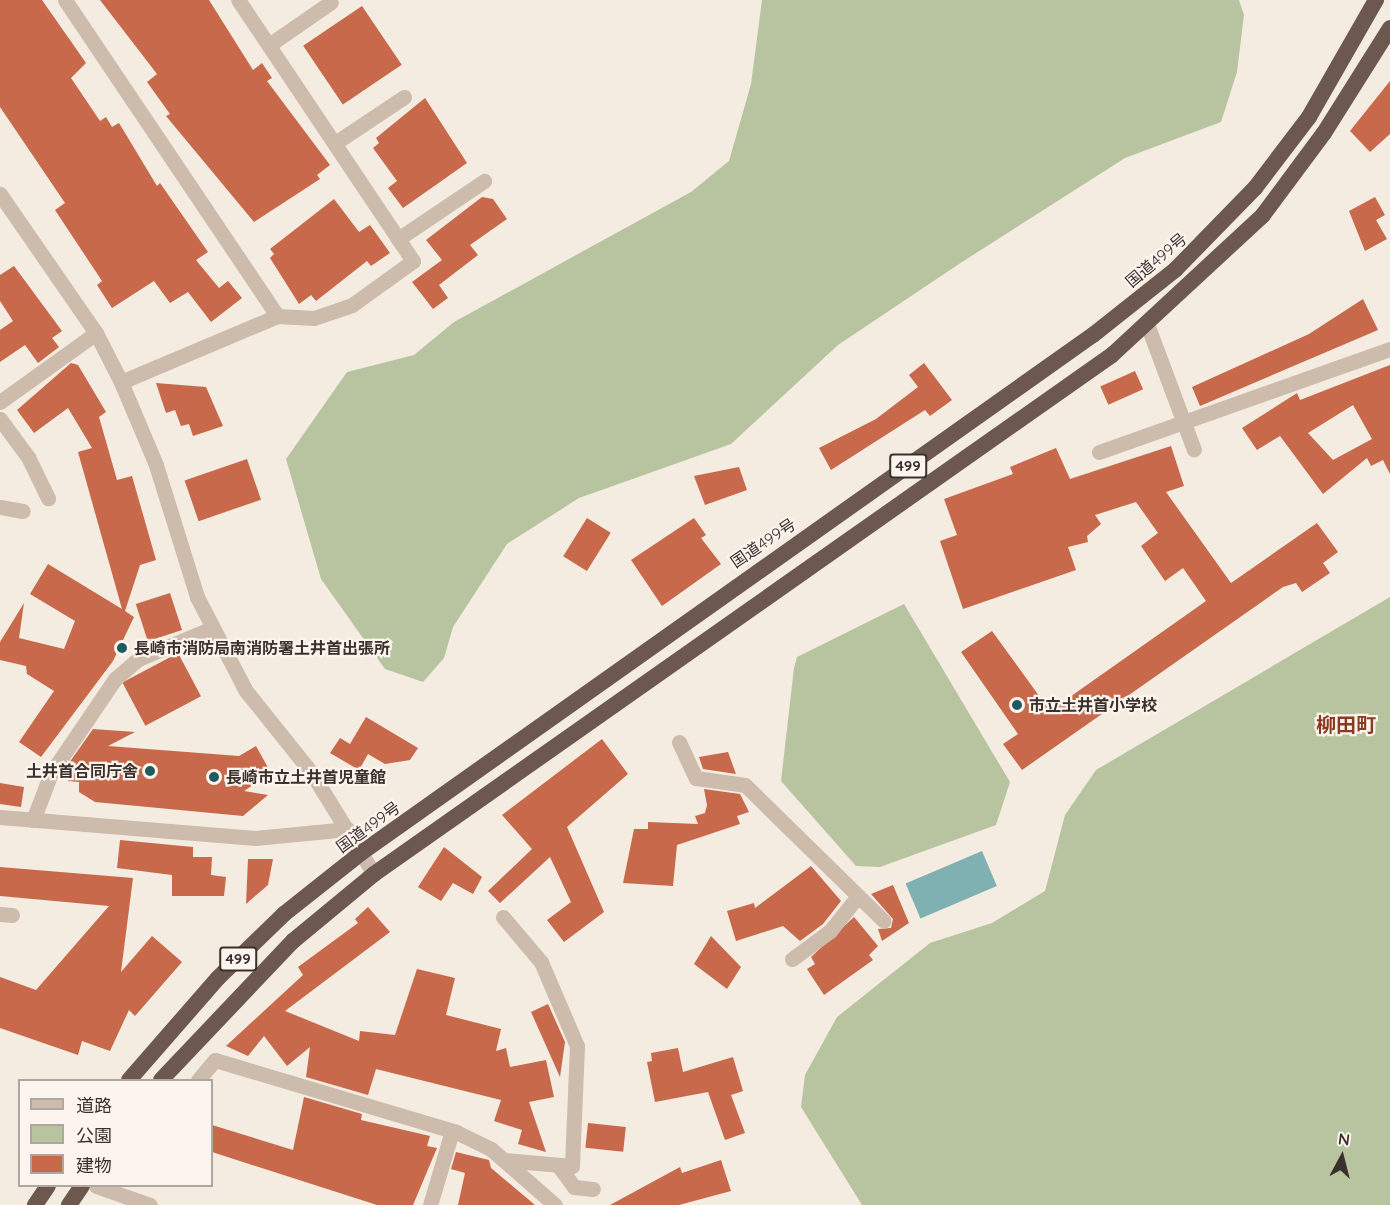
<!DOCTYPE html>
<meta charset="utf-8">
<style>
body{margin:0}
#map{position:relative;width:1390px;height:1205px;overflow:hidden;background:#f4ebe1;font-family:Quicksand,"Noto Sans JP",sans-serif}
div>[style]{position:absolute}
[style*='--x']{left:calc(var(--x)*1px);top:calc(var(--y)*1px);width:calc(var(--w)*1px);rotate:calc(var(--a)*1deg)}
.green>*{inset:0;background:#b8c4a0}
.water>*{inset:0;background:#7fb0b2;transform-origin:0 0}
.building>*{inset:0;background:#c8694b;transform-origin:0 0}
.minor>*{height:15px;margin:-7.5px;padding:0 7.5px;transform-origin:7.5px;border-radius:7.5px;background:#cdbbac}
.tertiary>*{height:15px;margin:-7.5px;padding:0 7.5px;transform-origin:7.5px;border-radius:7.5px;background:#cdbbac}
.trunk>*{height:16px;margin:-8px;padding:0 8px;transform-origin:8px;border-radius:8px;background:#6c584f}
.dots>*{width:16px;height:16px;translate:-50% -50%;box-sizing:border-box;border:3px solid #fbf5ee;border-radius:50%}
span{translate:-50% -50%;white-space:nowrap;text-align:center;line-height:1.15;-webkit-text-stroke:4.5px #fbf5ee;paint-order:stroke}
.shield-label span{padding:2px 4px;background:#fbf5ee;border:2px solid;border-radius:4px;-webkit-text-stroke-width:0}
.shield-label{font-size:15px;color:#3b302b;font-weight:700}
.street-label{font-size:16px;color:#3b302b}
.poi-label{font-size:16px;color:#3b302b;font-weight:700}
.left{translate:0 -50%;text-align:left}
.right{translate:-100% -50%;text-align:right}
.quarter-label{font-size:20px;color:#8c3b22;font-weight:700}
.legend{position:absolute;left:18px;top:1079px;width:195px;height:108px;box-sizing:border-box;background:#fbf5ee;border:2px solid #aea6a0;margin:0;padding:8px 10px;list-style:none;font-size:18px;color:#3b302b}
.legend li{display:flex;align-items:center;gap:12px;height:30px}
.legend b{width:30px;border:2px solid #aea6a0}
.north{position:absolute;left:1312px;top:1127px;width:60px;height:60px;-webkit-text-stroke:4px #fbf5ee;paint-order:stroke;rotate:7deg;font-size:16px;font-weight:700;line-height:24px;text-align:center;color:#3b302b}
.north::after{content:'';display:block;margin:auto;width:21px;height:27px;background:#3b302b;clip-path:polygon(50% 0,100% 100%,50% 72%,0 100%)}
</style>
<div id="map">
<div class="green">
<div style="clip-path:polygon(762px 0,1239px 0,1244px 15px,1237px 72px,1221px 122px,1125px 158px,959px 264px,838px 345px,731px 444px,579px 498px,507px 544px,453px 627px,444px 658px,423px 682px,385px 669px,321px 579px,286px 459px,347px 372px,414px 355px,454px 322px,691px 192px,729px 161px,751px 84px)"></div>
<div style="clip-path:polygon(1390px 597px,1390px 1205px,862px 1205px,801px 1107px,805px 1075px,837px 1017px,930px 943px,992px 923px,1045px 891px,1065px 815px,1096px 770px)"></div>
<div style="clip-path:polygon(904px 604px,1010px 782px,996px 825px,880px 867px,856px 866px,781px 781px,794px 668px,797px 657px)"></div>
</div>
<div class="water">
<div style="left:982px;top:851px;width:38px;height:83px;rotate:67deg"></div>
</div>
<div class="building">
<div style="clip-path:polygon(0 0,42px 0,86px 63px,71px 78px,100px 121px,106px 117px,112px 127px,119px 123px,157px 186px,160px 183px,208px 252px,196px 260px,219px 288px,228px 281px,242px 298px,211px 322px,188px 292px,170px 303px,154px 281px,112px 308px,97px 285px,102px 281px,55px 210px,65px 203px,0 107px)"></div>
<div style="clip-path:polygon(100px 0,209px 0,253px 70px,262px 63px,272px 78px,267px 81px,330px 165px,317px 175px,320px 179px,254px 222px,166px 116px,170px 114px,147px 82px,157px 74px)"></div>
<div style="left:362px;top:6px;width:71px;height:71px;rotate:56deg"></div>
<div style="clip-path:polygon(1390px 81px,1390px 134px,1370px 152px,1350px 131px)"></div>
<div style="clip-path:polygon(425px 98px,467px 163px,403px 208px,388px 188px,397px 181px,373px 148px,379px 143px,376px 138px)"></div>
<div style="clip-path:polygon(482px 197px,493px 199px,507px 219px,470px 245px,478px 255px,439px 285px,448px 298px,433px 309px,412px 282px,442px 260px,426px 240px)"></div>
<div style="clip-path:polygon(1375px 197px,1385px 215px,1376px 220px,1387px 239px,1365px 251px,1349px 211px)"></div>
<div style="clip-path:polygon(334px 199px,359px 232px,370px 225px,390px 253px,371px 266px,367px 261px,316px 301px,311px 295px,299px 304px,270px 258px,274px 254px,270px 249px)"></div>
<div style="clip-path:polygon(14px 266px,62px 331px,52px 338px,59px 347px,38px 363px,25px 345px,0 362px,0 330px,13px 321px,0 301px,0 275px)"></div>
<div style="clip-path:polygon(1363px 299px,1378px 330px,1200px 406px,1192px 387px,1309px 334px)"></div>
<div style="clip-path:polygon(71px 363px,78px 365px,106px 412px,99px 417px,117px 480px,132px 476px,156px 560px,140px 565px,125px 611px,134px 617px,113px 661px,41px 757px,19px 742px,54px 691px,27px 674px,26px 666px,0 660px,0 642px,24px 603px,19px 638px,64px 649px,75px 621px,30px 594px,48px 564px,122px 609px,78px 452px,92px 448px,68px 408px,34px 433px,17px 410px)"></div>
<div style="clip-path:polygon(924px 363px,952px 400px,930px 416px,925px 410px,831px 470px,819px 448px,876px 419px,918px 387px,909px 375px)"></div>
<div style="clip-path:polygon(evenodd,1390px 365px,1390px 474px,1383px 460px,1371px 466px,1367px 458px,1323px 494px,1280px 436px,1257px 450px,1242px 428px,1297px 393px,1300px 400px,1390px 365px,1353px 405px,1372px 439px,1333px 460px,1308px 433px,1353px 405px)"></div>
<div style="left:1135px;top:371px;width:20px;height:38px;rotate:66deg"></div>
<div style="clip-path:polygon(156px 383px,206px 387px,223px 426px,193px 436px,189px 424px,181px 426px,175px 410px,166px 413px)"></div>
<div style="clip-path:polygon(1171px 446px,1184px 486px,1166px 492px,1231px 583px,1317px 523px,1338px 552px,1323px 563px,1330px 573px,1302px 592px,1296px 583px,1283px 587px,1022px 770px,1003px 744px,1018px 734px,961px 652px,992px 631px,1050px 711px,1206px 601px,1183px 568px,1165px 581px,1141px 546px,1158px 533px,1136px 502px,1095px 515px,1101px 524px,1087px 536px,1088px 542px,1068px 547px,1076px 570px,963px 609px,940px 541px,957px 535px,944px 499px,1013px 474px,1010px 467px,1056px 448px,1070px 479px)"></div>
<div style="left:247px;top:459px;width:43px;height:66px;rotate:71deg"></div>
<div style="clip-path:polygon(739px 467px,747px 490px,705px 505px,694px 476px)"></div>
<div style="left:587px;top:518px;width:28px;height:45px;rotate:32deg"></div>
<div style="clip-path:polygon(694px 518px,706px 535px,701px 538px,721px 564px,662px 606px,631px 560px)"></div>
<div style="left:170px;top:593px;width:39px;height:36px;rotate:72deg"></div>
<div style="left:178px;top:653px;width:49px;height:63px;rotate:62deg"></div>
<div style="clip-path:polygon(366px 717px,418px 748px,410px 760px,385px 764px,368px 754px,359px 770px,330px 753px,340px 738px,350px 744px)"></div>
<div style="clip-path:polygon(93px 729px,135px 732px,108px 746px,239px 756px,256px 746px,271px 773px,244px 791px,268px 795px,243px 816px,95px 802px,79px 792px,79px 782px,68px 781px,69px 763px)"></div>
<div style="clip-path:polygon(602px 739px,628px 774px,567px 827px,604px 912px,564px 942px,547px 920px,571px 902px,550px 857px,500px 903px,488px 891px,532px 849px,502px 815px)"></div>
<div style="clip-path:polygon(728px 752px,736px 774px,703px 769px,699px 757px)"></div>
<div style="clip-path:polygon(0 783px,24px 787px,21px 807px,0 804px)"></div>
<div style="clip-path:polygon(704px 789px,740px 794px,749px 812px,737px 816px,740px 824px,677px 845px,673px 886px,623px 883px,634px 829px,648px 829px,648px 822px,698px 824px,695px 816px,705px 813px,707px 805px)"></div>
<div style="clip-path:polygon(120px 840px,193px 847px,193px 857px,212px 857px,211px 875px,226px 877px,224px 896px,172px 896px,172px 875px,117px 868px)"></div>
<div style="clip-path:polygon(444px 847px,482px 877px,473px 894px,453px 883px,441px 901px,418px 887px)"></div>
<div style="clip-path:polygon(248px 859px,273px 859px,268px 885px,246px 904px)"></div>
<div style="clip-path:polygon(811px 866px,841px 901px,823px 924px,800px 941px,783px 926px,736px 941px,727px 911px,754px 903px,755px 908px)"></div>
<div style="clip-path:polygon(0 867px,133px 878px,121px 972px,152px 936px,182px 962px,135px 1016px,129px 1010px,110px 1051px,82px 1041px,78px 1055px,0 1028px,0 977px,36px 990px,109px 906px,0 896px)"></div>
<div style="clip-path:polygon(893px 885px,909px 923px,882px 941px,878px 929px,891px 928px,893px 919px,871px 894px)"></div>
<div style="clip-path:polygon(368px 907px,390px 932px,285px 1011px,359px 1041px,360px 1031px,395px 1035px,417px 969px,455px 978px,446px 1015px,501px 1029px,496px 1051px,506px 1048px,510px 1067px,546px 1060px,554px 1097px,529px 1102px,546px 1152px,518px 1144px,522px 1130px,494px 1121px,501px 1100px,376px 1069px,368px 1095px,306px 1077px,310px 1047px,287px 1066px,264px 1036px,248px 1056px,226px 1046px,303px 975px,298px 967px,358px 923px,355px 919px)"></div>
<div style="clip-path:polygon(854px 917px,878px 946px,869px 955px,873px 960px,824px 995px,807px 969px,815px 964px,811px 957px)"></div>
<div style="clip-path:polygon(711px 936px,741px 967px,727px 989px,694px 964px)"></div>
<div style="clip-path:polygon(548px 1004px,565px 1042px,560px 1077px,531px 1012px)"></div>
<div style="clip-path:polygon(678px 1048px,683px 1072px,733px 1057px,743px 1091px,731px 1095px,745px 1133px,725px 1140px,708px 1092px,655px 1102px,647px 1062px,652px 1061px,651px 1053px)"></div>
<div style="clip-path:polygon(304px 1097px,362px 1114px,361px 1120px,430px 1136px,427px 1146px,437px 1148px,413px 1205px,377px 1205px,212px 1152px,212px 1125px,293px 1150px)"></div>
<div style="left:588px;top:1123px;width:38px;height:25px;rotate:6deg"></div>
<div style="clip-path:polygon(456px 1152px,489px 1160px,491px 1168px,535px 1205px,458px 1205px,465px 1173px,451px 1169px)"></div>
<div style="clip-path:polygon(721px 1160px,731px 1191px,679px 1205px,610px 1205px,680px 1167px,682px 1173px)"></div>
</div>
<div class="minor">
<div style="--x:65;--y:0;--w:381;--a:56.1"></div>
<div style="--x:269;--y:45;--w:75;--a:-34.7"></div>
<div style="--x:335;--y:143;--w:83;--a:-33.7"></div>
<div style="--x:398;--y:239;--w:104;--a:-34"></div>
<div style="--x:1147;--y:324;--w:134;--a:69.5"></div>
<div style="--x:121;--y:382;--w:169;--a:-22.9"></div>
<div style="--x:277;--y:316;--w:37;--a:3"></div>
<div style="--x:314;--y:318;--w:40;--a:-18.9"></div>
<div style="--x:352;--y:305;--w:75;--a:-35.8"></div>
<div style="--x:413;--y:261;--w:314;--a:-123.8"></div>
<div style="--x:0;--y:402;--w:118;--a:-35.7"></div>
<div style="--x:0;--y:419;--w:47;--a:53.6"></div>
<div style="--x:28;--y:457;--w:46;--a:64"></div>
<div style="--x:1099;--y:452;--w:309;--a:-19.5"></div>
<div style="--x:0;--y:507;--w:23;--a:10"></div>
<div style="--x:679;--y:742;--w:40;--a:65"></div>
<div style="--x:696;--y:778;--w:49;--a:8.1"></div>
<div style="--x:745;--y:785;--w:194;--a:44.4"></div>
<div style="--x:0;--y:817;--w:256;--a:4.7"></div>
<div style="--x:255;--y:838;--w:93;--a:-5.5"></div>
<div style="--x:33;--y:820;--w:50;--a:-69"></div>
<div style="--x:51;--y:773;--w:114;--a:-55.8"></div>
<div style="--x:115;--y:679;--w:30;--a:-41"></div>
<div style="--x:138;--y:659;--w:81;--a:-22.5"></div>
<div style="--x:0;--y:914;--w:12;--a:5"></div>
<div style="--x:503;--y:917;--w:59;--a:49.8"></div>
<div style="--x:541;--y:962;--w:91;--a:66.8"></div>
<div style="--x:577;--y:1046;--w:120;--a:92.4"></div>
<div style="--x:572;--y:1166;--w:68;--a:-175"></div>
<div style="--x:792;--y:959;--w:47;--a:-36.4"></div>
<div style="--x:830;--y:931;--w:45;--a:-51.3"></div>
<div style="--x:198;--y:1080;--w:26;--a:-50"></div>
<div style="--x:215;--y:1060;--w:252;--a:16.6"></div>
<div style="--x:456;--y:1132;--w:39;--a:26"></div>
<div style="--x:491;--y:1149;--w:85;--a:41.2"></div>
<div style="--x:558;--y:1165;--w:27;--a:54"></div>
<div style="--x:574;--y:1187;--w:19;--a:6"></div>
<div style="--x:96;--y:1186;--w:57;--a:19.4"></div>
<div style="--x:430;--y:1205;--w:77;--a:-73.4"></div>
</div>
<div class="tertiary">
<div style="--x:0;--y:194;--w:169;--a:55.4"></div>
<div style="--x:96;--y:333;--w:55;--a:63"></div>
<div style="--x:121;--y:382;--w:90;--a:67.1"></div>
<div style="--x:156;--y:465;--w:138;--a:72.7"></div>
<div style="--x:197;--y:597;--w:106;--a:62.5"></div>
<div style="--x:246;--y:691;--w:104;--a:51.3"></div>
<div style="--x:311;--y:772;--w:120;--a:58.3"></div>
</div>
<div class="trunk">
<div style="--x:129;--y:1080;--w:135;--a:-48.9"></div>
<div style="--x:218;--y:978;--w:92;--a:-44.1"></div>
<div style="--x:284;--y:914;--w:98;--a:-38.4"></div>
<div style="--x:361;--y:853;--w:897;--a:-35.29"></div>
<div style="--x:1093;--y:335;--w:105;--a:-38.4"></div>
<div style="--x:1175;--y:270;--w:115;--a:-45.7"></div>
<div style="--x:1255;--y:188;--w:89;--a:-52.7"></div>
<div style="--x:1309;--y:117;--w:135;--a:-60.2"></div>
<div style="--x:161;--y:1080;--w:192;--a:-46.5"></div>
<div style="--x:293;--y:941;--w:105;--a:-39.6"></div>
<div style="--x:374;--y:874;--w:902;--a:-35.12"></div>
<div style="--x:1112;--y:355;--w:206;--a:-42.8"></div>
<div style="--x:1263;--y:215;--w:102;--a:-53.4"></div>
<div style="--x:1324;--y:133;--w:124;--a:-57.8"></div>
<div style="--x:35;--y:1205;--w:23;--a:-56"></div>
<div style="--x:69;--y:1205;--w:23;--a:-56"></div>
</div>
<div class="dots">
<div style="left:122px;top:648px;background:#1f5a5e"></div>
<div style="left:1017px;top:705px;background:#1f5a5e"></div>
<div style="left:150px;top:771px;background:#1f5a5e"></div>
<div style="left:214px;top:777px;background:#1f5a5e"></div>
</div>
<div class="shield-label">
<span style="left:908px;top:466px">499</span>
<span style="left:238px;top:959px">499</span>
</div>
<div class="street-label">
<span style="left:1156px;top:260px;rotate:-40deg">国道499号</span>
<span style="left:763px;top:543px;rotate:-34deg">国道499号</span>
<span style="left:368px;top:827px;rotate:-36deg">国道499号</span>
</div>
<div class="poi-label">
<span class="left" style="left:134px;top:648px">長崎市消防局南消防署土井首出張所</span>
<span class="left" style="left:1029px;top:705px">市立土井首小学校</span>
<span class="right" style="left:138px;top:771px">土井首合同庁舎</span>
<span class="left" style="left:226px;top:777px">長崎市立土井首児童館</span>
</div>
<div class="quarter-label">
<span style="left:1346px;top:724px">柳田町</span>
</div>
<ul class="legend">
<li><b style="height:8px;background:#cdbbac"></b>道路</li>
<li><b style="height:16px;background:#b8c4a0"></b>公園</li>
<li><b style="height:16px;background:#c8694b"></b>建物</li>
</ul>
<div class="north">N</div>
</div>
